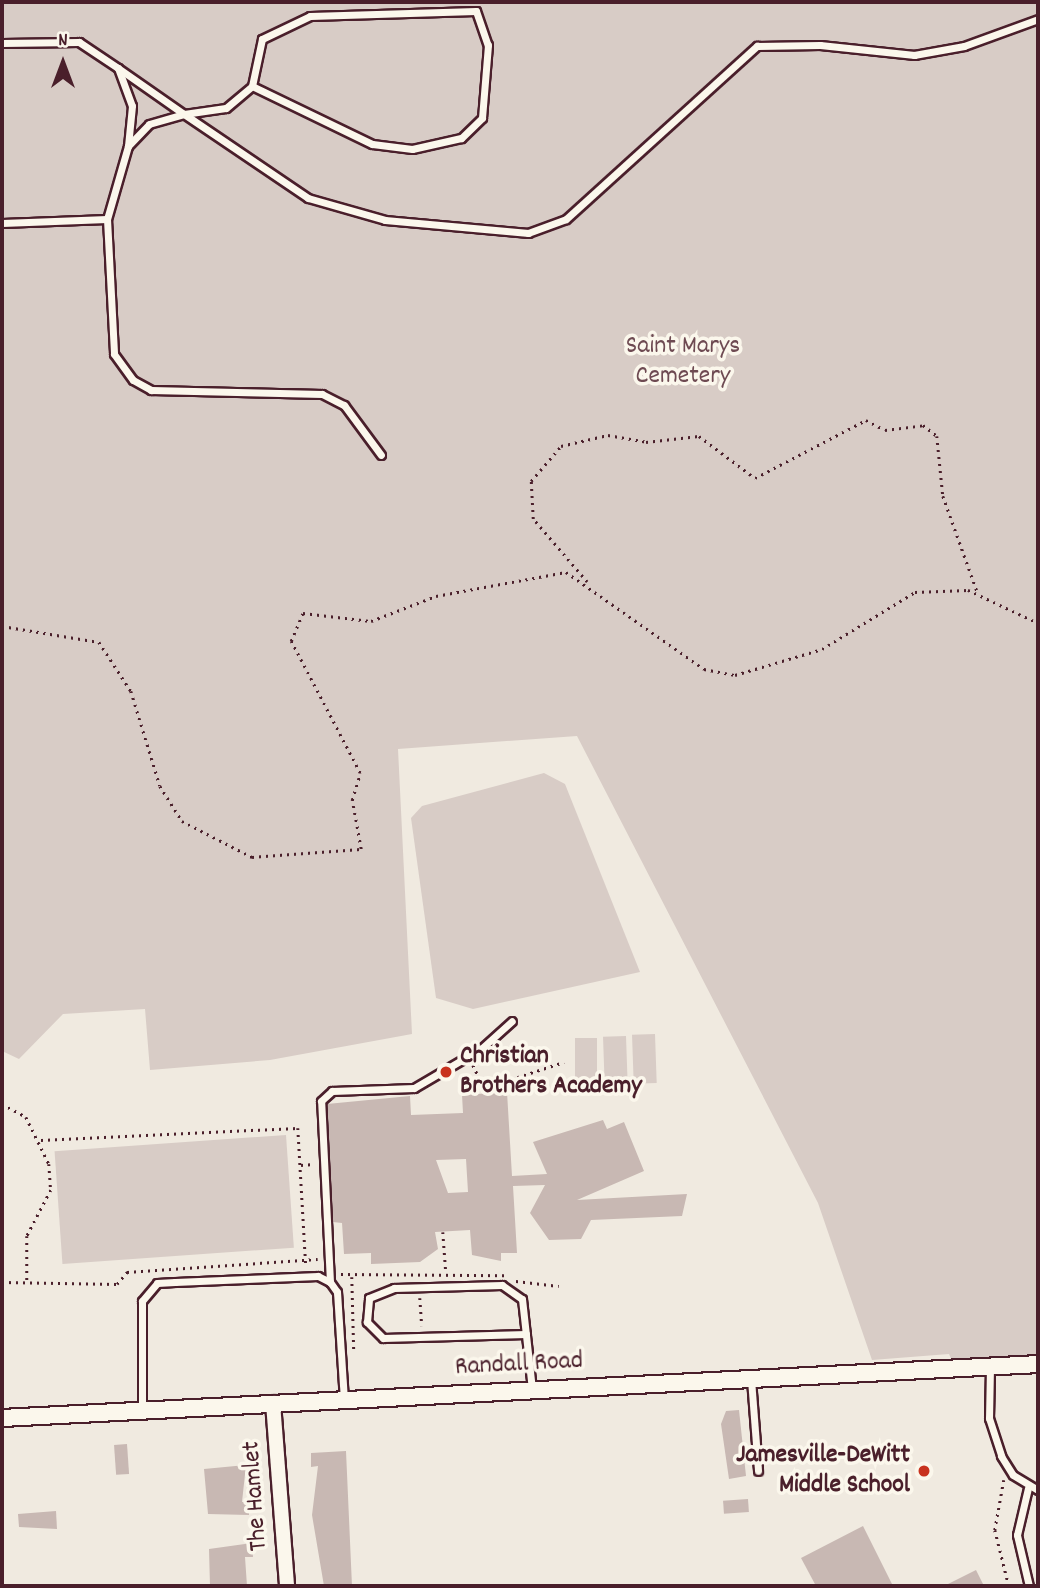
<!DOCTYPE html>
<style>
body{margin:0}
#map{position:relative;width:1040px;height:1588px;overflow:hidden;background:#f0eae0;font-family:Dekko,sans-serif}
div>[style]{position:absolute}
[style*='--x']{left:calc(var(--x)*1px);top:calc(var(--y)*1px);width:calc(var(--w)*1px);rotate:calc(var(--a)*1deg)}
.green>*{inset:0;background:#d8ccc6;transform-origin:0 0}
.building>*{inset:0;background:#c8b8b3;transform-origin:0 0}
.path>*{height:2.5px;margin-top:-1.25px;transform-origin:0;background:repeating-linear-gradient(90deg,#4a1f2b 0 2px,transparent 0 7px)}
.roads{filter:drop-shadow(2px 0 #4a1f2b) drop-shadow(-2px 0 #4a1f2b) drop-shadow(0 2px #4a1f2b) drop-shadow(0 -2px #4a1f2b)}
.service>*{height:7px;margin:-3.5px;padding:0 3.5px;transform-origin:3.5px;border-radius:3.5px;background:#fbf7ec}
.minor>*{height:14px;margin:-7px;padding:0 7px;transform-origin:7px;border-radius:7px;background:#fbf7ec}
.tertiary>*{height:16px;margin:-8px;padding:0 8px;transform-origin:8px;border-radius:8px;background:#fbf7ec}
.dots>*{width:19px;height:19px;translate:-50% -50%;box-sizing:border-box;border:4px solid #fbf7ec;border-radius:50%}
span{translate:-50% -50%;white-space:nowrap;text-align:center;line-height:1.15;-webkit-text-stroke:7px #fbf7ec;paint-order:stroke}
.park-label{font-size:26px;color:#6e4a52}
.poi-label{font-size:26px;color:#4a1f2b;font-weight:700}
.left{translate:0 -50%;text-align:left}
.right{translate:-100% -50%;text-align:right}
.street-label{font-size:26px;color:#4a1f2b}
.frame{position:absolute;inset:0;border:4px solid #4a1f2b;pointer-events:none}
.north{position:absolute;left:28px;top:28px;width:70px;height:70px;-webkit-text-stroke:5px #fbf7ec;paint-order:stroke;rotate:0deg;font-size:19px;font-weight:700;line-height:28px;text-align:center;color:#4a1f2b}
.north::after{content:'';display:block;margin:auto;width:24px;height:32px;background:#4a1f2b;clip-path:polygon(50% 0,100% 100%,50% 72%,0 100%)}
</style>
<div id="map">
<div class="green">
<div style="clip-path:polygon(2px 2px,1038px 2px,1038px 1364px,955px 1368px,949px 1354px,872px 1360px,818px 1203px,577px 736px,398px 749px,412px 1034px,270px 1060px,150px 1070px,145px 1009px,63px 1014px,19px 1059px,2px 1051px)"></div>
<div style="clip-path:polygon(544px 773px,565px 784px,640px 972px,473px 1009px,436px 998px,411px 818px,422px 806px)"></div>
<div style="left:655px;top:1034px;width:49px;height:23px;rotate:88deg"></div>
<div style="left:626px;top:1036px;width:49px;height:23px;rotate:88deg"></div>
<div style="left:575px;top:1038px;width:22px;height:49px"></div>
<div style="left:286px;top:1135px;width:113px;height:232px;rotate:86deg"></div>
</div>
<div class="building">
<div style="clip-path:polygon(evenodd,507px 1092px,512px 1176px,547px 1174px,533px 1142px,603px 1120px,607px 1129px,624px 1122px,644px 1171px,577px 1200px,687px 1194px,682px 1216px,591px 1220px,581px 1239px,549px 1240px,530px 1213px,545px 1185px,513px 1186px,517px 1253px,501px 1253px,501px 1261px,472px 1255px,470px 1230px,435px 1232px,438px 1249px,420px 1262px,371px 1264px,371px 1253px,344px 1254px,342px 1223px,333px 1222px,327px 1104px,410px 1096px,411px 1115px,463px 1113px,462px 1095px,507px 1092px,466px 1159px,468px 1192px,448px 1193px,436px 1160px,466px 1159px)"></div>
<div style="clip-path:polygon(739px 1410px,746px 1476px,729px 1479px,721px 1424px,726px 1411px)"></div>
<div style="left:127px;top:1444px;width:30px;height:13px;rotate:86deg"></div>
<div style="clip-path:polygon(346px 1451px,352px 1586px,324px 1586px,312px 1515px,318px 1466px,311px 1467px,311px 1453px)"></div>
<div style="clip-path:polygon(246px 1465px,242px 1502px,249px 1502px,249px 1515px,208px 1514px,204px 1469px)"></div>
<div style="left:748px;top:1499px;width:13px;height:25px;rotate:86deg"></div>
<div style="clip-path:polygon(56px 1511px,57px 1529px,19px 1527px,18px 1514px)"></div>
<div style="clip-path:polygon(863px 1526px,893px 1586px,816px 1586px,801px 1558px)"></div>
<div style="clip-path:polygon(252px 1543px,253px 1557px,245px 1557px,247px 1586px,210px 1586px,209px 1549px)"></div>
<div style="clip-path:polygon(976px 1570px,984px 1586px,944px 1586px)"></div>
</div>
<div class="path">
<div style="--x:587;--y:582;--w:83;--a:-130.6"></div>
<div style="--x:533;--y:519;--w:38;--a:-93"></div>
<div style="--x:531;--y:481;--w:46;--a:-49.4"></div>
<div style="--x:561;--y:446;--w:48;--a:-13.2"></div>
<div style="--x:608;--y:435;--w:39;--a:10"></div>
<div style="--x:646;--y:442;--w:53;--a:-6.5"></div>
<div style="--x:699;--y:436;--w:70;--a:36.9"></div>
<div style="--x:755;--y:478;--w:125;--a:-27.6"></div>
<div style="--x:866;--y:420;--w:21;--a:28"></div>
<div style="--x:885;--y:430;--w:38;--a:-7"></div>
<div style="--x:923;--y:425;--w:18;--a:38"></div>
<div style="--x:937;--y:436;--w:60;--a:84.3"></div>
<div style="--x:943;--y:496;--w:104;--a:70.3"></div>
<div style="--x:2;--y:626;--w:98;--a:9.4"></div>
<div style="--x:99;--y:642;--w:59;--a:56.9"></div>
<div style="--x:131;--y:691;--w:99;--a:73"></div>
<div style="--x:160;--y:786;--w:41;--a:57.8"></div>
<div style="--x:182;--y:821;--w:79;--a:27.2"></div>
<div style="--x:252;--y:857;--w:109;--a:-4.2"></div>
<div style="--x:361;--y:849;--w:50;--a:-100.4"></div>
<div style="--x:352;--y:800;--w:28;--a:-73"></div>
<div style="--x:360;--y:773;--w:149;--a:-117.6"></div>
<div style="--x:291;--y:641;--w:30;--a:-67"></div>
<div style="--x:303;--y:613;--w:68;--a:6.7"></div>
<div style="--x:371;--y:621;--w:70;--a:-21"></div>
<div style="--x:436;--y:596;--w:132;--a:-10.5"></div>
<div style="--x:566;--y:572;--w:169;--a:35.1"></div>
<div style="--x:704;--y:669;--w:32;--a:11"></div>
<div style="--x:735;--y:675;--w:91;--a:-16.6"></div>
<div style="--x:822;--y:649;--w:109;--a:-31.5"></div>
<div style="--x:915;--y:592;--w:53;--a:-2.2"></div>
<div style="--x:968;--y:590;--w:77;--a:25.2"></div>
<div style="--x:473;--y:1065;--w:25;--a:64"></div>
<div style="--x:484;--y:1088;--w:84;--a:-18"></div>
<div style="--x:2;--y:1104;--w:27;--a:28"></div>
<div style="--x:26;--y:1117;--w:52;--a:63.9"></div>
<div style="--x:49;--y:1164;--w:26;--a:86"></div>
<div style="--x:51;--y:1190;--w:52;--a:117.6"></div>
<div style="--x:27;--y:1236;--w:47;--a:90"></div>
<div style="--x:41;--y:1140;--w:257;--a:-2.7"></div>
<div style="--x:298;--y:1128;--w:138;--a:86.7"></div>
<div style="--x:301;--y:1165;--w:13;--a:-4"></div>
<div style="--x:443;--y:1232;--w:41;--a:85.8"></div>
<div style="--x:341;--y:1274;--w:163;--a:0.4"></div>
<div style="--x:352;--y:1277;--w:74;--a:88.5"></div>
<div style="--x:516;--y:1281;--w:43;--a:6.6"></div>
<div style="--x:2;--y:1282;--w:115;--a:1"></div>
<div style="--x:117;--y:1284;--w:16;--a:-50"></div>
<div style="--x:127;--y:1272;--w:191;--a:-3.9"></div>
<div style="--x:420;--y:1298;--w:28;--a:86"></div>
<div style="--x:1004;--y:1480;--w:51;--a:100.2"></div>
<div style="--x:995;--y:1530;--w:58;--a:76"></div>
</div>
<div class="roads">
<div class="service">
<div style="--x:2;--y:43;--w:77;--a:-0.7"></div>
<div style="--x:79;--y:42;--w:47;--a:33.7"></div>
<div style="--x:118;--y:68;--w:40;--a:69.8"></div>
<div style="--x:132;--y:106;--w:40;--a:95.7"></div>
<div style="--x:128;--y:146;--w:76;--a:106"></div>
<div style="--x:107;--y:219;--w:105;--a:177.8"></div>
<div style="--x:118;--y:68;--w:80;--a:34.9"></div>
<div style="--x:184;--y:114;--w:42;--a:-8.1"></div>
<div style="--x:226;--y:108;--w:34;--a:-40"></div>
<div style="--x:252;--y:86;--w:48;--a:-78"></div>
<div style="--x:262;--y:39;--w:53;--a:-25.6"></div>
<div style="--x:310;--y:16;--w:166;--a:-1.7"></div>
<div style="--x:476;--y:11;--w:36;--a:71"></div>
<div style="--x:488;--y:45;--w:73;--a:94.7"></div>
<div style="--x:482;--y:118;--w:29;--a:136"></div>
<div style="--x:461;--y:138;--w:50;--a:167.3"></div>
<div style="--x:412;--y:149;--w:40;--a:-172.9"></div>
<div style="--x:372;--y:144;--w:133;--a:-154.2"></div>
<div style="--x:128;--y:146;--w:30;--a:-46"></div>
<div style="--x:149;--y:124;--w:36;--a:-16"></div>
<div style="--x:184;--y:114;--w:150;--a:34.1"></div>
<div style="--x:308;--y:198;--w:80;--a:15.9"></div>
<div style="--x:385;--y:220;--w:144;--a:5.2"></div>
<div style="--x:528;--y:233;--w:40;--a:-20.2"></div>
<div style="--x:566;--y:219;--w:258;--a:-42.2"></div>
<div style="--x:757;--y:46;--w:63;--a:-0.9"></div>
<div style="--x:820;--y:45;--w:95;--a:6.1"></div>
<div style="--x:914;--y:55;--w:51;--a:-10.2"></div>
<div style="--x:964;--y:46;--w:79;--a:-20"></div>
<div style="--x:107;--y:219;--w:135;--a:87"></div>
<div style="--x:114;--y:354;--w:32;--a:54"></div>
<div style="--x:133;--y:380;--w:21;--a:29"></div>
<div style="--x:151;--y:390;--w:171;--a:1.3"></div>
<div style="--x:322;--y:394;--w:25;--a:27"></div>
<div style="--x:344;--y:405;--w:62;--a:53.5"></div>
<div style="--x:330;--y:1282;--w:181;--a:-92.8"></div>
<div style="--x:321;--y:1101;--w:15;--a:-42"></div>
<div style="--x:332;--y:1091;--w:82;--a:-2.1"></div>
<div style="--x:414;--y:1088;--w:79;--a:-30.5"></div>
<div style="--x:482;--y:1048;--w:40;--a:-42"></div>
<div style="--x:526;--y:1334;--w:143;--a:178.4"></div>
<div style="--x:383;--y:1338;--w:23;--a:-135"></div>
<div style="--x:367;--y:1322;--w:24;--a:-85"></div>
<div style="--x:369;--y:1298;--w:27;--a:-22"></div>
<div style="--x:394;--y:1288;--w:108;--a:-1.6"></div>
<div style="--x:502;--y:1285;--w:24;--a:35"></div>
<div style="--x:522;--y:1299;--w:91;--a:83.7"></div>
<div style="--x:990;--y:1367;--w:51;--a:91.1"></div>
<div style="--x:989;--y:1418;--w:40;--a:72"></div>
<div style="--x:1001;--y:1456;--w:22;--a:58"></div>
<div style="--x:1013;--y:1475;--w:29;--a:31"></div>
<div style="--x:751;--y:1379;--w:92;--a:85.6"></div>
<div style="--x:142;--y:1410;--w:109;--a:-90"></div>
<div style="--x:142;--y:1301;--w:23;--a:-50"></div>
<div style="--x:157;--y:1283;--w:18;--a:-3"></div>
<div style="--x:175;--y:1282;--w:143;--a:-2.4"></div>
<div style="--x:318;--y:1276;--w:13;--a:27"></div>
<div style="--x:330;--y:1282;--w:12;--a:55"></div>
<div style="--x:337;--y:1292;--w:107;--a:86.3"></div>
<div style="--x:1028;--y:1488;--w:48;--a:103.2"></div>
<div style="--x:1017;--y:1535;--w:52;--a:76.8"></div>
</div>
<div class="minor">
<div style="--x:273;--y:1403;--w:184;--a:85.6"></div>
</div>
<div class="tertiary">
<div style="--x:2;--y:1418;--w:1037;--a:-2.98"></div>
</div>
</div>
<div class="dots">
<div style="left:446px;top:1072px;background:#c8321e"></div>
<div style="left:924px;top:1471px;background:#c8321e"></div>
</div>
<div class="park-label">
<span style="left:683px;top:362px">Saint Marys<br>Cemetery</span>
</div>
<div class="poi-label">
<span class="left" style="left:460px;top:1072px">Christian<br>Brothers Academy</span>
<span class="right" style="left:910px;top:1471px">Jamesville-DeWitt<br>Middle School</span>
</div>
<div class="street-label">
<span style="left:519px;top:1365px;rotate:-3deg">Randall Road</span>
<span style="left:256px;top:1496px;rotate:-94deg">The Hamlet</span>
</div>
<div class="frame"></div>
<div class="north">N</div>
</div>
